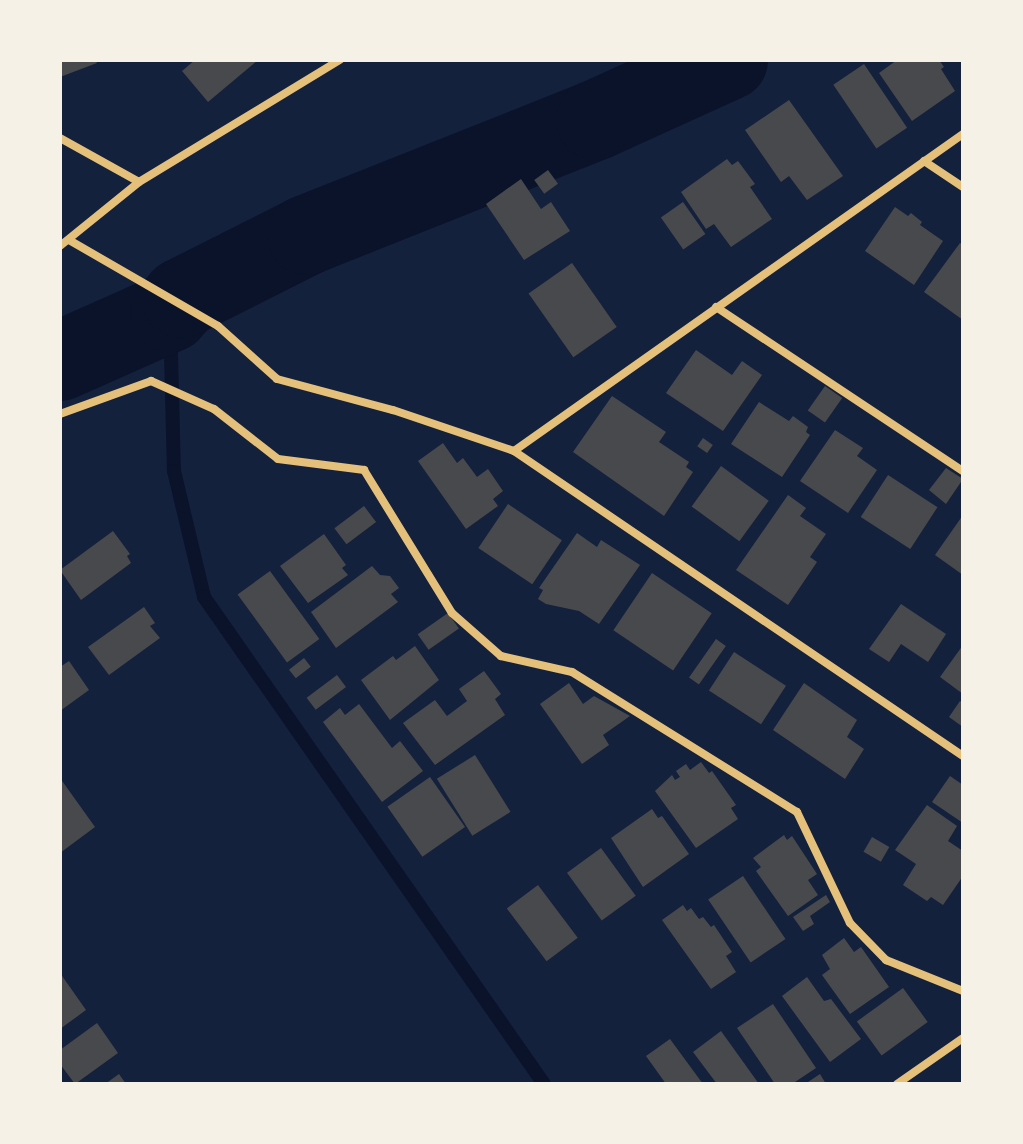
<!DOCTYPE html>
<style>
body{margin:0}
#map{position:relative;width:1023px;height:1144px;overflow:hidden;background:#14213d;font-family:"Roboto Condensed",sans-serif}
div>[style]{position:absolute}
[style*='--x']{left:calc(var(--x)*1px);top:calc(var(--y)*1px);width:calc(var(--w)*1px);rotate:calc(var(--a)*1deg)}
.stream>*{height:14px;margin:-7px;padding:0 7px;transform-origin:7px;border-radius:7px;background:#0b132b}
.river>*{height:80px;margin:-40px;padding:0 40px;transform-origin:40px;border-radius:40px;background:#0b132b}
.building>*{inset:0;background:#48494c;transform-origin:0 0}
.minor>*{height:8px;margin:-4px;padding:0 4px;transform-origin:4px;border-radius:4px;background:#e5c07b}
span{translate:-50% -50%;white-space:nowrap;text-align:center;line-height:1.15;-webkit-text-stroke:6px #f6f1e7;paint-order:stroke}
.frame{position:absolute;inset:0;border:62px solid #f6f1e7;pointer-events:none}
</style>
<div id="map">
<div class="stream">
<div style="--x:170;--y:312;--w:159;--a:88.6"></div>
<div style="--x:174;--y:471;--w:130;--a:76.6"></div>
<div style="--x:204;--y:597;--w:594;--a:55.08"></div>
</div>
<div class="river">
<div style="--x:60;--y:361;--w:120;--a:-24"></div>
<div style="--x:170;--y:312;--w:18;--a:-49"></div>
<div style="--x:182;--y:298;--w:140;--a:-26.7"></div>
<div style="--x:307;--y:235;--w:311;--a:-21.7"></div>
<div style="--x:596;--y:120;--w:145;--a:-24.4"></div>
</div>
<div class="building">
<div style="clip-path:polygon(60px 60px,95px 60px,97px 63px,60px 77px)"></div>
<div style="clip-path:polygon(195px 60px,258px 60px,208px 102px,182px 71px)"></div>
<div style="clip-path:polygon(897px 60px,939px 60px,944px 67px,941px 69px,955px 91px,912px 121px,879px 73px)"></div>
<div style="left:864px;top:64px;width:77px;height:37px;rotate:56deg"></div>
<div style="clip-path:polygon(789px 100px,843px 176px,807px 200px,789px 176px,781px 182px,745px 130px)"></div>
<div style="clip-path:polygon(727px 159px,732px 165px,738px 161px,755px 184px,750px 187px,772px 219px,731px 247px,714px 224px,706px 229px,681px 192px)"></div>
<div style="left:548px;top:170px;width:17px;height:17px;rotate:54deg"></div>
<div style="clip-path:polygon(521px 179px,541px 209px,551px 202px,570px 231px,524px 260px,486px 204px)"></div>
<div style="left:683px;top:202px;width:39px;height:27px;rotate:55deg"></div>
<div style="clip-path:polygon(895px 207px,908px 216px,911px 213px,922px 222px,920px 225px,943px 241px,914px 285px,865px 251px)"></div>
<div style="clip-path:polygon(960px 243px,963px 245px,963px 320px,924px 292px)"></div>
<div style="left:572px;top:263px;width:78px;height:53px;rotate:55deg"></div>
<div style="clip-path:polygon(696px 350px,732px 375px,742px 361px,762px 375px,723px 431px,666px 393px)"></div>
<div style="left:825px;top:386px;width:21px;height:30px;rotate:35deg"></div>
<div style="clip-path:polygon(612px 396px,666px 432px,659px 442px,689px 462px,686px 467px,693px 472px,664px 516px,573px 452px)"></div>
<div style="clip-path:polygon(759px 402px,789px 421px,793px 416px,808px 427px,806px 432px,810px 435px,782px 477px,731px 444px)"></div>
<div style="clip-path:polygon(835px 430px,863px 448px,857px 456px,877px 470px,848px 513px,800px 481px)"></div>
<div style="left:703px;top:438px;width:12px;height:10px;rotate:35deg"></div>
<div style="clip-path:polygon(443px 443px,457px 463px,463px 458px,477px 477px,488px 469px,503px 491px,493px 499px,498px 506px,466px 529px,418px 461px)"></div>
<div style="left:721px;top:466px;width:59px;height:50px;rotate:36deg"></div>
<div style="clip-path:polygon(946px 468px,963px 479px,946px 504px,929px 490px)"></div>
<div style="left:888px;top:475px;width:59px;height:50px;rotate:33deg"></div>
<div style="clip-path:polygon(788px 495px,806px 508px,800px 516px,826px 534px,810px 557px,817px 562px,788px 605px,736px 570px)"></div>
<div style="left:508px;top:504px;width:65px;height:53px;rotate:34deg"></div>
<div style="left:364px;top:506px;width:20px;height:37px;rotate:53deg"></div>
<div style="clip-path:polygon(963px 515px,963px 575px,935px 555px)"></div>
<div style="clip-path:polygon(113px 531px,130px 554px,127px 556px,131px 563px,81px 600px,60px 570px)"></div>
<div style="clip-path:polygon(577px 533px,597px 547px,601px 540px,640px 565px,599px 624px,579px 611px,546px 604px,538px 599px,543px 590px,539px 588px)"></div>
<div style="clip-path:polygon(324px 534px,346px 565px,342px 568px,348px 575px,308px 603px,280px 566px)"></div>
<div style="clip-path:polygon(372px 566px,380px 575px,390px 576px,399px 588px,391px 594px,398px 602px,336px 648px,311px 612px)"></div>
<div style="left:270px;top:571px;width:84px;height:40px;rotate:54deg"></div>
<div style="left:652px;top:573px;width:72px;height:69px;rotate:34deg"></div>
<div style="clip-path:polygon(901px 604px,946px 634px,928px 662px,901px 644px,889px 662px,869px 649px)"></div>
<div style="clip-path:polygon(144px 607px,155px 623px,150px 626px,160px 638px,109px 675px,88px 647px)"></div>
<div style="left:448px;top:613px;width:19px;height:37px;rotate:55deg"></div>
<div style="left:716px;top:639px;width:12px;height:47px;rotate:35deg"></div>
<div style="clip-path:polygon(963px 645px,963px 694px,940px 677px)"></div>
<div style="clip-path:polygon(415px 646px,439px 680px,390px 720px,361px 680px,393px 656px,396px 660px)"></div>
<div style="left:734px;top:652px;width:62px;height:46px;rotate:33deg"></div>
<div style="left:304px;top:658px;width:11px;height:19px;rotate:52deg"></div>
<div style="clip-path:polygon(69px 661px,89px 690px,60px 711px,60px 667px)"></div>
<div style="clip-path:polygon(484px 671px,501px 694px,495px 699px,505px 715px,435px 765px,403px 723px,435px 700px,447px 716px,467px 701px,459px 689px)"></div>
<div style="left:337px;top:675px;width:15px;height:38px;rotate:53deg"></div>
<div style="clip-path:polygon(569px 683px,583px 704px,594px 696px,630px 716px,603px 735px,609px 745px,582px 764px,540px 704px)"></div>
<div style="clip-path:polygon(804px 683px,857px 720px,847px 737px,864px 749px,845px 779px,773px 730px)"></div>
<div style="clip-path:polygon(960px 701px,963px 703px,963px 727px,949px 717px)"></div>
<div style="clip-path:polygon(359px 704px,392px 748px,400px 741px,423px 771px,382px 802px,323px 722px,340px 708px,345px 715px)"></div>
<div style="left:475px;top:755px;width:67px;height:45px;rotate:58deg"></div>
<div style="clip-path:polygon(701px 762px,709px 773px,712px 771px,736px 805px,731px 808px,738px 819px,696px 848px,655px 791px,672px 775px,675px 780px,680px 777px,676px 771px,686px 764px,690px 770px)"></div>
<div style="clip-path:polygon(950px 776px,963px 785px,963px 823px,932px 802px)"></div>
<div style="left:430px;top:777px;width:61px;height:52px;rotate:55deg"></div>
<div style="clip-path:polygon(60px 778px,95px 827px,60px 853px)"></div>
<div style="clip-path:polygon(927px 805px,957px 826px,948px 841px,963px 851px,963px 876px,943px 905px,931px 897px,927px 901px,903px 885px,916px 864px,895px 850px)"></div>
<div style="clip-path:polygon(652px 809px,658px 818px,662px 816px,689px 854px,643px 887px,611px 838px)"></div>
<div style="clip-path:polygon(784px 835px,787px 840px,792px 836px,817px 874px,808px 880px,818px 895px,788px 916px,756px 871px,761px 867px,753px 858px)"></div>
<div style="left:872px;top:837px;width:20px;height:17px;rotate:30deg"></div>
<div style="left:601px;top:848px;width:59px;height:42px;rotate:54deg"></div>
<div style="left:743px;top:876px;width:76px;height:42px;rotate:56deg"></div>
<div style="left:538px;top:885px;width:66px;height:39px;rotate:53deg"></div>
<div style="clip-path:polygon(826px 895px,830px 902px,810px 916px,814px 924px,803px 931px,793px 917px)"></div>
<div style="clip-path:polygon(683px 905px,687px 911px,691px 908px,699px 919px,703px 917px,711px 927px,714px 925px,732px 952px,726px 956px,736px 972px,711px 989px,662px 920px)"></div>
<div style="clip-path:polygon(844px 938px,854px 952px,861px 947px,889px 987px,850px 1014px,822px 975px,830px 969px,822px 955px)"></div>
<div style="clip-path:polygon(60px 973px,86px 1010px,60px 1029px)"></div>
<div style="clip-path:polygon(807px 977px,824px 1001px,831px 999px,861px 1039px,830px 1062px,782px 996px)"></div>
<div style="left:903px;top:988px;width:42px;height:57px;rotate:54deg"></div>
<div style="clip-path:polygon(773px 1004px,816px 1068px,792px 1084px,775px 1084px,737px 1028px)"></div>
<div style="clip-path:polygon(97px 1023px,118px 1053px,75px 1084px,60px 1064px,60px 1050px)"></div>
<div style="clip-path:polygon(721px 1031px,759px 1084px,717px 1084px,693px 1052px)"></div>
<div style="clip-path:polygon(670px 1039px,703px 1084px,666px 1084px,646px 1056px)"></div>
<div style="clip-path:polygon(119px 1074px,126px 1084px,105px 1084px)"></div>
<div style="clip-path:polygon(820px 1074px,826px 1084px,805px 1084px)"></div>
</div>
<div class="minor">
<div style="--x:60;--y:138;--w:90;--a:29.1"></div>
<div style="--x:924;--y:161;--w:47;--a:33.7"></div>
<div style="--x:69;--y:240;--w:172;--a:30"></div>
<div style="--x:218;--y:326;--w:79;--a:41.9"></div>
<div style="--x:277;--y:379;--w:120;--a:15"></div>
<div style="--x:393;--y:410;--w:128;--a:18.7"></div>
<div style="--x:514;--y:451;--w:550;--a:-35.22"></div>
<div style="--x:60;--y:246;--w:102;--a:-39"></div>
<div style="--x:139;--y:182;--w:235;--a:-31.3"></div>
<div style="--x:716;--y:307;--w:296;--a:33.6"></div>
<div style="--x:60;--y:414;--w:97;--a:-19.9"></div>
<div style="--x:151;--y:381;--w:69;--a:24"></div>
<div style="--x:214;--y:409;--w:81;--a:38"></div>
<div style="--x:278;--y:459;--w:87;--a:7.3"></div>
<div style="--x:364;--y:470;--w:168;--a:58.4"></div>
<div style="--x:452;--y:613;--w:65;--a:41.3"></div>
<div style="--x:501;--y:656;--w:73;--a:12.7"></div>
<div style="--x:572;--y:672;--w:265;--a:31.9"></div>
<div style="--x:797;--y:812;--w:123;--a:64.5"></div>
<div style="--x:850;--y:923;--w:52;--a:45.8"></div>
<div style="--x:886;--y:960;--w:83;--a:21.9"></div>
<div style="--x:514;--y:451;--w:543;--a:34.19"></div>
<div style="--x:897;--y:1084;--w:80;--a:-34.9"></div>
</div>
<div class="frame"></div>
</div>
